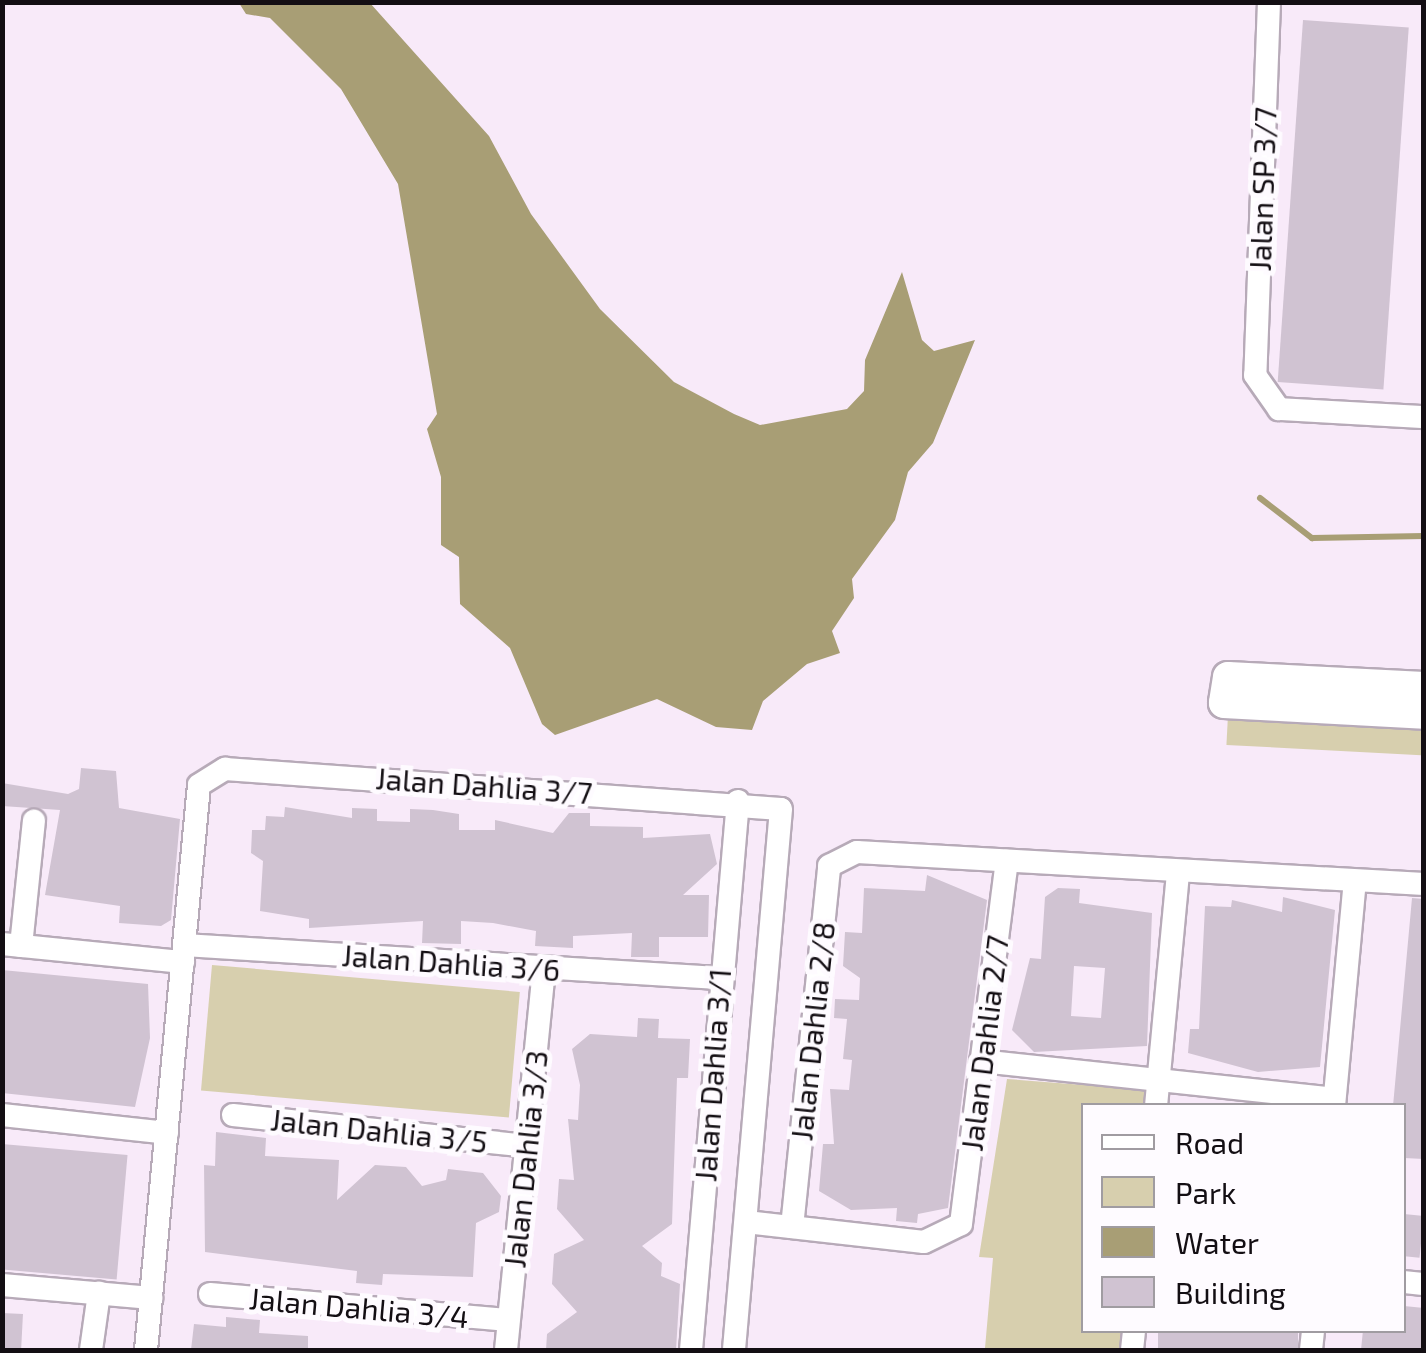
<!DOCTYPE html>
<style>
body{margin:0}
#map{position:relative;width:1426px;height:1353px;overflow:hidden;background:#f8eaf9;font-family:"Exo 2",sans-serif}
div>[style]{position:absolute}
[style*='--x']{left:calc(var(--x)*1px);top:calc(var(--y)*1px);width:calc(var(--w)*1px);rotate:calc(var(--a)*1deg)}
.green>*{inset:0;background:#d7cfae;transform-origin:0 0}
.water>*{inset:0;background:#a89e75}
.stream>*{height:6px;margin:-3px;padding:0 3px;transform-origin:3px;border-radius:3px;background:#a89e75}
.building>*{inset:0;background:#d0c3d2;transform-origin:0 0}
.roads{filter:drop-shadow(2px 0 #b7aab8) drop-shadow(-2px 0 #b7aab8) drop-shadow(0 2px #b7aab8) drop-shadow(0 -2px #b7aab8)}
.minor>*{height:22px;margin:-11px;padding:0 11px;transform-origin:11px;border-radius:11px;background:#fff}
.tertiary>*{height:30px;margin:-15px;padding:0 15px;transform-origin:15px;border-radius:15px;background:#fff}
span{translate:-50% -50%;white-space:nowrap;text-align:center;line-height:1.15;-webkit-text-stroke:10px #fefbff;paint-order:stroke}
.street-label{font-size:30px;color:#130e13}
.frame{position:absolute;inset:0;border:5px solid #130e13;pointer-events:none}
.legend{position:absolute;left:1081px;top:1103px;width:325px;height:230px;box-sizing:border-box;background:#fefbff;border:2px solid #a09ca1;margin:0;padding:12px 18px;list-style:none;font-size:30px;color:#130e13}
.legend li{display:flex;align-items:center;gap:20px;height:50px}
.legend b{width:50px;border:2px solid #a09ca1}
</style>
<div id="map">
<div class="green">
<div style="left:1228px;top:715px;width:195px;height:30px;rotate:3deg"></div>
<div style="left:212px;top:965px;width:309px;height:126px;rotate:5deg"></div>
<div style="clip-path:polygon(1007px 1079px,1148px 1090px,1146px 1105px,1084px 1106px,1084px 1330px,1123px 1331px,1121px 1350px,985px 1348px,993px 1258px,979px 1257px)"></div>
</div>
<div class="water">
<div style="clip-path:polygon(239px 3px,370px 3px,489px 136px,531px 214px,600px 309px,674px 382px,734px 414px,760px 425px,847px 409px,864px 391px,865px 360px,902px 272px,922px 340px,934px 351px,975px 340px,933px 443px,908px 472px,895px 520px,852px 579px,854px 598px,832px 631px,840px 653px,807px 664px,763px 701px,752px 730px,716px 727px,657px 699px,555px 735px,542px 724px,510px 648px,460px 604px,459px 557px,441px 545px,441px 477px,427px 429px,437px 414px,398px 184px,341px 89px,270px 18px,246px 14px)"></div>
</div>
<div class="stream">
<div style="--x:1260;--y:498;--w:66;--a:37.6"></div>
<div style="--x:1312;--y:538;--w:112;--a:-1"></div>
</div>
<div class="building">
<div style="left:1303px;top:20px;width:106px;height:363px;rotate:4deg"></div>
<div style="clip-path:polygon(81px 768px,116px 771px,119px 808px,180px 819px,171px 920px,161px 926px,119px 923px,120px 906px,45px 895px,60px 810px,2px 806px,2px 783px,68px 794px,79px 789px)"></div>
<div style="clip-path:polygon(285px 807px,352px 818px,352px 808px,377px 809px,377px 821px,410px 822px,410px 809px,433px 810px,459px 814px,459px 830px,495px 830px,495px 820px,553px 833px,569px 813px,590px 813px,590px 826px,643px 827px,643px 838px,710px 834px,717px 864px,683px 895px,709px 895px,708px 937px,659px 937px,659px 957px,631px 957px,632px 933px,573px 936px,573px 948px,535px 946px,536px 931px,493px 923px,461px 921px,461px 944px,422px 943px,423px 921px,309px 928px,309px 919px,260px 911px,263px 861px,251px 853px,252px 830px,265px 830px,266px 816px,284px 817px)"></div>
<div style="clip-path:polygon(927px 875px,987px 900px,948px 1208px,918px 1214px,917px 1223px,896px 1221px,897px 1208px,851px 1210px,819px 1191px,823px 1144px,834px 1144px,830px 1089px,849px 1090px,852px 1060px,843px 1059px,847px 1019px,834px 1018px,835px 999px,859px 1000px,860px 978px,843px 966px,845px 932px,862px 933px,864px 888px,925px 891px)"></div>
<div style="clip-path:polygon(evenodd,1058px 888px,1080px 889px,1079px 903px,1152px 913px,1147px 1046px,1034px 1052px,1012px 1030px,1030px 958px,1041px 959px,1045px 897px,1058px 888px,1074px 966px,1105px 968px,1101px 1018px,1071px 1016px,1074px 966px)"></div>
<div style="clip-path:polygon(1283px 897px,1335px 910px,1320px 1067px,1258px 1072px,1188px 1053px,1190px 1029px,1199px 1029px,1205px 906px,1231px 907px,1232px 900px,1282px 912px)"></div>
<div style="clip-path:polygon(1412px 898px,1424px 899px,1424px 1159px,1404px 1158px,1404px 1106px,1393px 1106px)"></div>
<div style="clip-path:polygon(2px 970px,148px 984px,150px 1038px,135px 1107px,2px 1093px)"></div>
<div style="clip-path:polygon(638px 1018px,659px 1019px,658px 1038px,690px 1039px,688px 1078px,677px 1078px,672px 1224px,642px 1246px,662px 1263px,661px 1276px,680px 1284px,676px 1350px,546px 1350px,547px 1334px,577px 1312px,552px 1284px,554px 1254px,584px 1240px,557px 1209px,559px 1179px,574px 1180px,568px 1119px,578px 1120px,580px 1085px,572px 1049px,590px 1034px,637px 1037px)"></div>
<div style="clip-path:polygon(216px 1132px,266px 1138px,265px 1156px,339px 1160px,337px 1200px,375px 1165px,406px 1167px,422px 1186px,446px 1180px,448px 1169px,483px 1173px,501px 1196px,499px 1212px,476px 1223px,473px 1277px,383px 1274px,382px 1285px,356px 1283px,357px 1271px,205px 1252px,204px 1165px,215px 1166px)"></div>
<div style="left:2px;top:1144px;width:126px;height:125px;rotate:5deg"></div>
<div style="left:1404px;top:1214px;width:20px;height:42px;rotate:6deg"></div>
<div style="clip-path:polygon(1404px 1306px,1424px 1308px,1424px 1350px,1361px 1350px,1363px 1330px,1404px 1330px)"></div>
<div style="left:2px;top:1313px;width:21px;height:37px;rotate:3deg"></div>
<div style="clip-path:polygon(226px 1317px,260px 1320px,259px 1333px,308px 1336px,308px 1350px,191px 1350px,194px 1324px,226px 1327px)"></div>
<div style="left:1158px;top:1330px;width:140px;height:20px"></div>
</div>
<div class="roads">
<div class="minor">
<div style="--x:1269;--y:2;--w:373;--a:92.1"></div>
<div style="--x:1255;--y:375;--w:42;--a:54.8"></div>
<div style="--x:1279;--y:409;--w:145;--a:3.2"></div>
<div style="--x:2;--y:944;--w:182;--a:5.7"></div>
<div style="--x:184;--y:945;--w:535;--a:3.54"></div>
<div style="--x:21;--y:946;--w:126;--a:-84.1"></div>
<div style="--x:981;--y:1061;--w:355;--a:6.1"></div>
<div style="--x:1156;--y:1106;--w:235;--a:-84.6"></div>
<div style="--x:1334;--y:1106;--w:226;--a:-84.7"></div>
<div style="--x:2;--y:1115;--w:166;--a:6.2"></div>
<div style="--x:233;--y:1115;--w:295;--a:6"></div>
<div style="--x:746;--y:1222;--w:179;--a:6.4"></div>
<div style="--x:924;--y:1242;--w:41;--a:-25.9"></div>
<div style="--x:961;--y:1224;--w:366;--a:-82.8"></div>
<div style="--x:792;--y:1227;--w:363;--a:-84.1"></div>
<div style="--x:829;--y:866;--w:31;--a:-27"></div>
<div style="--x:857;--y:852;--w:568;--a:3.23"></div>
<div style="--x:1404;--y:1282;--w:20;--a:6"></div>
<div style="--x:2;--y:1285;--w:150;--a:5"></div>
<div style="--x:210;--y:1294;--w:299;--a:5"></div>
<div style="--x:91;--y:1350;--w:58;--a:-82"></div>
<div style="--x:146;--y:1350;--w:567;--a:-84.64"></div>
<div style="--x:199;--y:785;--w:31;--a:-32"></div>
<div style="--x:225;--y:769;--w:557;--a:4.11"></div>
<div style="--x:781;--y:809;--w:543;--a:94.97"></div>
<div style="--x:506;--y:1350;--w:384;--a:-84.3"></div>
<div style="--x:691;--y:1350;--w:551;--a:-85.11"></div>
<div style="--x:1132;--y:1350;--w:20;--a:-84"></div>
<div style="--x:1311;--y:1350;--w:20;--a:-84"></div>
</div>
<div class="tertiary">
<div style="--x:1424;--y:687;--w:196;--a:-177.1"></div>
<div style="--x:1228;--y:677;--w:26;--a:99"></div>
<div style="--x:1224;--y:703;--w:200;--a:3.1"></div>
</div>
</div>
<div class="street-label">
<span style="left:1262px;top:189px;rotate:-88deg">Jalan SP 3/7</span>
<span style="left:484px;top:785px;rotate:4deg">Jalan Dahlia 3/7</span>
<span style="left:451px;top:962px;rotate:4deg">Jalan Dahlia 3/6</span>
<span style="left:812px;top:1031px;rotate:-84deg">Jalan Dahlia 2/8</span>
<span style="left:984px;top:1043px;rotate:-83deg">Jalan Dahlia 2/7</span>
<span style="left:712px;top:1075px;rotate:-86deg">Jalan Dahlia 3/1</span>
<span style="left:379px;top:1130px;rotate:6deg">Jalan Dahlia 3/5</span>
<span style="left:525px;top:1159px;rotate:-84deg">Jalan Dahlia 3/3</span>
<span style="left:359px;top:1307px;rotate:5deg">Jalan Dahlia 3/4</span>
</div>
<div class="frame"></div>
<ul class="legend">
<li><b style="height:12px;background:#fff"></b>Road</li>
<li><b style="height:28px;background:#d7cfae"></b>Park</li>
<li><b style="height:28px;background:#a89e75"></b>Water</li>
<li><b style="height:28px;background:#d0c3d2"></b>Building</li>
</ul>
</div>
